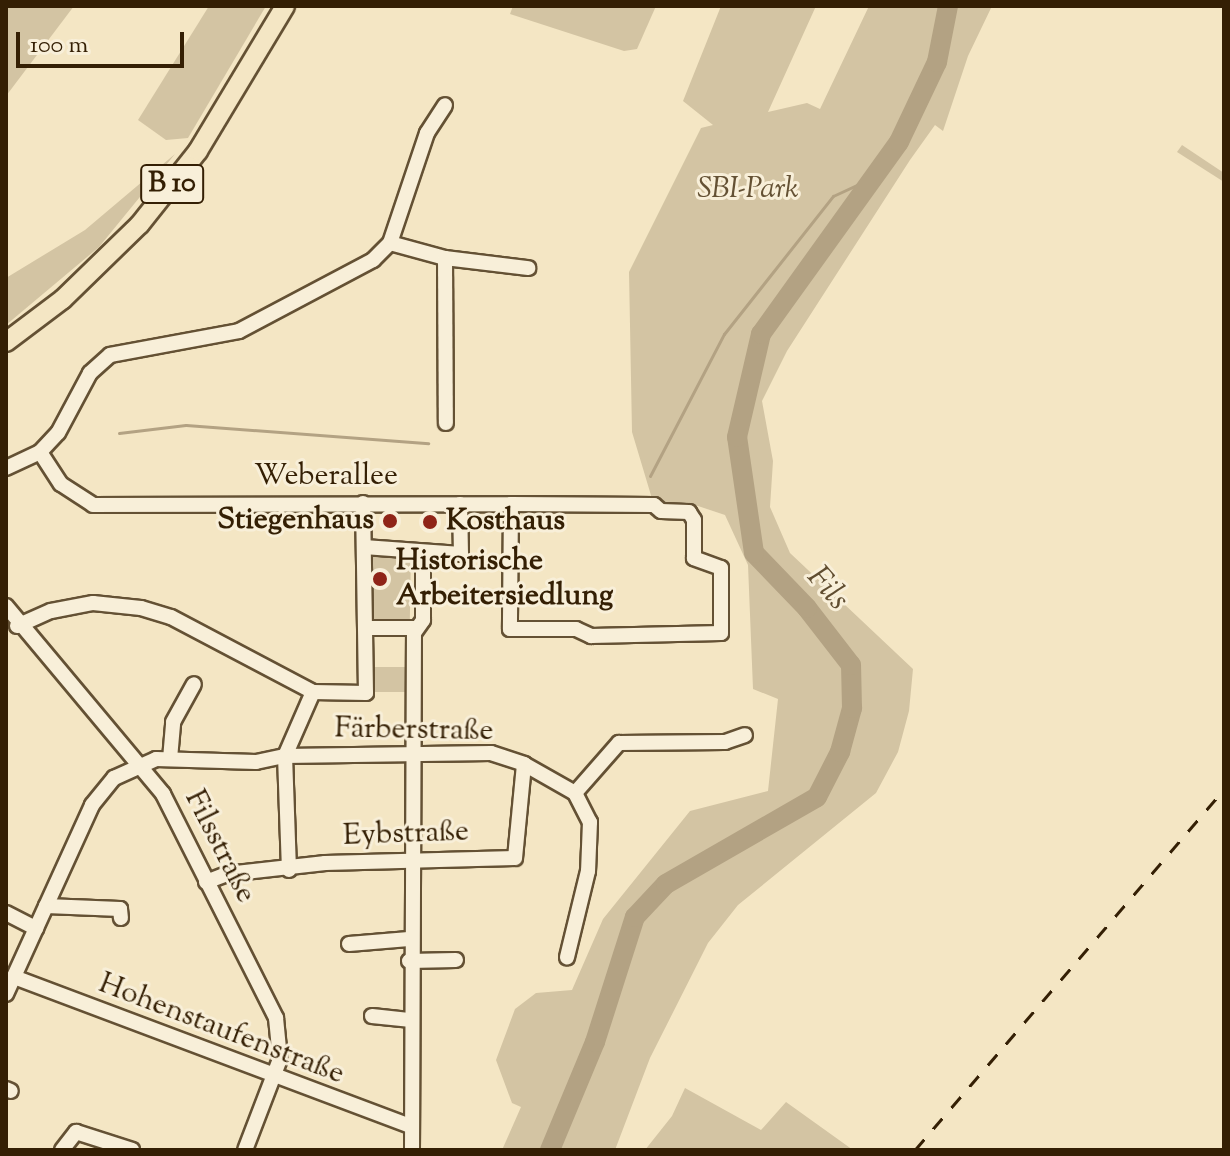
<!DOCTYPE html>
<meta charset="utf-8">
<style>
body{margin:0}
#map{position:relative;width:1230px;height:1156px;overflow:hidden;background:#f4e6c4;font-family:"Sorts Mill Goudy",serif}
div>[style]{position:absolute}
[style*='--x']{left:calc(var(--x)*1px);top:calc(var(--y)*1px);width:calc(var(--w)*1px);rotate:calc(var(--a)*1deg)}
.green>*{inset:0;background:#d3c4a3;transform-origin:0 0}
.stream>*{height:3px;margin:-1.5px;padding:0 1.5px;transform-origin:1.5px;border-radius:1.5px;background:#b3a283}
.river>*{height:20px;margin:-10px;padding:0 10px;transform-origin:10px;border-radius:10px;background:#b3a283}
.roads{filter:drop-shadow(2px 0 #645134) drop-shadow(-2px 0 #645134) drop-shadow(0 2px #645134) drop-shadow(0 -2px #645134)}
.minor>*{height:14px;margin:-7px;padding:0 7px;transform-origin:7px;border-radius:7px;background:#f8efd9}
.major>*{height:18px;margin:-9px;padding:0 9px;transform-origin:9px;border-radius:9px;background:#f4e6c4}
.rail>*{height:3px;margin-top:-1.5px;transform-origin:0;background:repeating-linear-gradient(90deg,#341f04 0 14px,transparent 0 28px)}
.dots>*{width:22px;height:22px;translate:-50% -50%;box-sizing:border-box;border:4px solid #f8efd9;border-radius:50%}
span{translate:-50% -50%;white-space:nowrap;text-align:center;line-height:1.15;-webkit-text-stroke:6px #f8efd9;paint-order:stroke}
.shield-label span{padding:2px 6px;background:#f8efd9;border:2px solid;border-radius:6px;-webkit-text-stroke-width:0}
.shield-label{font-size:28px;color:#341f04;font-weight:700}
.park-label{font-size:30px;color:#645134;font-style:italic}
.street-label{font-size:30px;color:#341f04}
.poi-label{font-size:30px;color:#341f04;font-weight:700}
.right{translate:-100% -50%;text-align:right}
.left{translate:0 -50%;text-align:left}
.water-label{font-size:32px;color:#604d30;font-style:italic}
.frame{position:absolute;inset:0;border:8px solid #341f04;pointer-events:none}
.scale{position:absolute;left:16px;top:32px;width:168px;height:36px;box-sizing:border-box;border:4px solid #341f04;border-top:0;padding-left:10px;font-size:24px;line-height:28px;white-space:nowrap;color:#341f04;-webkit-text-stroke:6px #f8efd9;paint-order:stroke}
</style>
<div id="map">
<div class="green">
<div style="clip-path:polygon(6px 6px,74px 6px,6px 96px)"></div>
<div style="clip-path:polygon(209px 6px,266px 6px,188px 138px,166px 140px,138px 120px)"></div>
<div style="clip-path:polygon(513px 6px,656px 6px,637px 49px,624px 51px,510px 14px)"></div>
<div style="clip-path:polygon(721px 6px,816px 6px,768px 112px,807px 103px,820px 109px,869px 6px,992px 6px,968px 56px,943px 131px,935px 125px,910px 160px,787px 351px,762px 401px,773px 461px,770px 507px,790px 553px,913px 669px,909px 711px,898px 752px,876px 793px,738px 905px,708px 943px,650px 1058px,615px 1150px,502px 1150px,521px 1107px,512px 1103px,496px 1060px,515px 1009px,536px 993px,572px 990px,603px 919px,690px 811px,768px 791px,778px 699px,753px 689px,748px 565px,725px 515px,686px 502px,653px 502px,632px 432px,629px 272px,701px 128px,713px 125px,683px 101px)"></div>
<div style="clip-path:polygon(1182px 145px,1224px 173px,1224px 182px,1177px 152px)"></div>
<div style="clip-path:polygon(175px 154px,99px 247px,6px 325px,6px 278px,85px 230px)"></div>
<div style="left:370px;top:552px;width:41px;height:68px;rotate:1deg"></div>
<div style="left:372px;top:667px;width:39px;height:25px"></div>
<div style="clip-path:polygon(685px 1088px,761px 1130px,786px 1102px,853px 1150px,645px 1150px,672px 1116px)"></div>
</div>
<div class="stream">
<div style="--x:119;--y:433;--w:67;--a:-6.8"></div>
<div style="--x:186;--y:425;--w:243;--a:4.3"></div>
<div style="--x:650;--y:476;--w:160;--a:-62.5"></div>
<div style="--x:724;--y:334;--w:176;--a:-51.7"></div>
<div style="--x:833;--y:196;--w:45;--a:-24.9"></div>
</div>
<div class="river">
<div style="--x:550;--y:1150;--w:117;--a:-67.4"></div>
<div style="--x:595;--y:1042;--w:131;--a:-72.3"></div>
<div style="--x:635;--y:917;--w:45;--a:-46.8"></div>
<div style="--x:666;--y:884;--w:174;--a:-29.9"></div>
<div style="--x:817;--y:797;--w:51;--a:-62.9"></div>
<div style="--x:840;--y:752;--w:46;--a:-74.7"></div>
<div style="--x:852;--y:708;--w:43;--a:-91.3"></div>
<div style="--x:851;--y:665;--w:72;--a:-127.7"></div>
<div style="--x:807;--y:608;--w:76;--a:-133.9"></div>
<div style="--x:754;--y:553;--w:117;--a:-98.3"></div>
<div style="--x:737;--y:437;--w:106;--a:-76.9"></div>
<div style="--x:761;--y:334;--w:236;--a:-54.3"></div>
<div style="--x:899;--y:142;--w:89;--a:-64.6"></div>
<div style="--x:937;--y:62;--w:57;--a:-78.9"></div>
</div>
<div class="roads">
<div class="minor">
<div style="--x:390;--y:243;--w:57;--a:15.3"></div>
<div style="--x:445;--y:258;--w:84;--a:6.9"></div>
<div style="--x:445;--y:258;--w:165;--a:89.7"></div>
<div style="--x:40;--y:452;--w:38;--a:57"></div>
<div style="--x:61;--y:484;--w:38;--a:33"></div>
<div style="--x:93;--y:505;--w:418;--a:-0.1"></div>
<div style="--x:511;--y:504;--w:125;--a:90.5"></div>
<div style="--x:510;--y:629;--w:66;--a:0"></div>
<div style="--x:576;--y:629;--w:17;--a:25"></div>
<div style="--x:591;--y:636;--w:130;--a:-1.3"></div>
<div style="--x:721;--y:633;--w:65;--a:-90"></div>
<div style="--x:721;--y:568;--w:29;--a:-160"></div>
<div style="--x:694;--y:558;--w:38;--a:-90"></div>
<div style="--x:694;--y:520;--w:9;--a:-122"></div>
<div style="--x:689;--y:512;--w:28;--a:-178"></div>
<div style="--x:661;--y:511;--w:9;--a:-139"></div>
<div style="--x:654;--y:505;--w:143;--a:-179.6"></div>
<div style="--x:6;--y:468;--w:38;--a:-25"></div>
<div style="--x:40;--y:452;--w:26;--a:-47"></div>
<div style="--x:58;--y:433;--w:68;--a:-61.9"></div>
<div style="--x:90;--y:373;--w:27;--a:-42"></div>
<div style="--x:110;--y:355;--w:131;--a:-10.5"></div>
<div style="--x:239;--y:331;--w:152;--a:-27.9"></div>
<div style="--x:373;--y:260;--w:24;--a:-45"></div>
<div style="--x:390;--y:243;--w:116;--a:-71.4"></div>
<div style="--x:427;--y:133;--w:33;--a:-57"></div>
<div style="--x:364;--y:547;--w:97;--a:4.1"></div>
<div style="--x:461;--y:554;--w:50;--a:-91.1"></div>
<div style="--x:6;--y:606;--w:245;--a:50.1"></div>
<div style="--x:163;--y:794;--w:251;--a:63.2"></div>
<div style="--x:276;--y:1018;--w:41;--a:84.4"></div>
<div style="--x:280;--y:1059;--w:97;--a:111"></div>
<div style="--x:17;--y:626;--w:37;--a:-24"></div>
<div style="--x:51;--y:611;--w:43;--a:-10.8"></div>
<div style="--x:93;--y:603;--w:48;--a:5.9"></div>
<div style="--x:141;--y:608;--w:31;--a:17"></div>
<div style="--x:171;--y:617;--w:161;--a:27.8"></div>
<div style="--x:313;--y:692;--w:53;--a:1.1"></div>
<div style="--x:366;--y:693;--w:190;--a:-90.9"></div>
<div style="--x:365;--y:628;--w:50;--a:0"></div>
<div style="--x:170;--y:759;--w:37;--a:-85"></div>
<div style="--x:173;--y:722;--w:43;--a:-61.1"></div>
<div style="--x:575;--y:793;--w:67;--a:-48.7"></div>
<div style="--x:619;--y:743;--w:106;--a:-0.5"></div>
<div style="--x:725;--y:742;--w:21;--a:-19"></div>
<div style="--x:289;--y:870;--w:114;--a:-92"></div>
<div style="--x:285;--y:756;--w:70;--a:-66.4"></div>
<div style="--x:206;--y:882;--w:22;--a:-21"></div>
<div style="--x:227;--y:874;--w:99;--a:-6.4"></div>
<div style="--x:325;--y:863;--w:190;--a:-1.5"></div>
<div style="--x:515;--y:858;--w:94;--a:-84.5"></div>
<div style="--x:46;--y:906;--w:74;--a:2.3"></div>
<div style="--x:120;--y:909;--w:9;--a:84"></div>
<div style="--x:6;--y:913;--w:34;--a:27"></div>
<div style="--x:349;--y:944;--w:60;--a:-4.8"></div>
<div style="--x:409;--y:961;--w:47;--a:-1.2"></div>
<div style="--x:14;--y:977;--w:424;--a:20.6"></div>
<div style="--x:6;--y:994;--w:208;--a:-65.5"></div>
<div style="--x:92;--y:805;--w:35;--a:-51"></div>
<div style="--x:114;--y:778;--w:46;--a:-24.3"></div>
<div style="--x:156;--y:759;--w:100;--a:1.7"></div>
<div style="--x:256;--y:762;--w:30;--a:-12"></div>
<div style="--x:285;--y:756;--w:206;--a:-0.8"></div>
<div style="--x:491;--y:753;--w:35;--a:18"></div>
<div style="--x:524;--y:764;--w:59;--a:29.6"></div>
<div style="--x:575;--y:793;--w:33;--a:63"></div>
<div style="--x:590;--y:822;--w:49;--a:92.3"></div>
<div style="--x:588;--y:871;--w:89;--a:103.7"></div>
<div style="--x:372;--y:1016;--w:37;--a:6"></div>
<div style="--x:6;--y:1089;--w:5;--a:22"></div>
<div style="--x:62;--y:1150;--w:23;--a:-52"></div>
<div style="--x:76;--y:1132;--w:59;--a:17.8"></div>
<div style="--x:412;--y:1150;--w:517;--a:-89.78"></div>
<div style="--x:414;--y:633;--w:16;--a:-55"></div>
<div style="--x:423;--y:620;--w:66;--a:-90"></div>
</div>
<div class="major">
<div style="--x:6;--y:342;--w:71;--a:-37"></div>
<div style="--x:63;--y:299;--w:107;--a:-44.2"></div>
<div style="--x:140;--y:224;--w:93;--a:-51.5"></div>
<div style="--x:198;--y:151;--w:169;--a:-59"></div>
</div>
</div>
<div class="rail">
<div style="--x:915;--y:1150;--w:475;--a:-49.4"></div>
</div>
<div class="dots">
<div style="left:390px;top:521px;background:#8f2418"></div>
<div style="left:430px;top:522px;background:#8f2418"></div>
<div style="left:380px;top:579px;background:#8f2418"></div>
</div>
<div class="shield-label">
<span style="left:172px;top:184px">B 10</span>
</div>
<div class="park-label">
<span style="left:748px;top:190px">SBI-Park</span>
</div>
<div class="street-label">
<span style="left:326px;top:477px">Weberallee</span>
<span style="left:414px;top:731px;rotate:1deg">Färberstraße</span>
<span style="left:406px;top:835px;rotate:-2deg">Eybstraße</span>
<span style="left:219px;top:847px;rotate:63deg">Filsstraße</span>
<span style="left:221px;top:1030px;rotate:21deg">Hohenstaufenstraße</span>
</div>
<div class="poi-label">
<span class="right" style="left:374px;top:521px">Stiegenhaus</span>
<span class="left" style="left:446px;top:522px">Kosthaus</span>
<span class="left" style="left:396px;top:579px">Historische<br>Arbeitersiedlung</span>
</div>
<div class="water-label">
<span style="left:827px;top:589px;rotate:49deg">Fils</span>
</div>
<div class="frame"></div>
<div class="scale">100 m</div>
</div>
